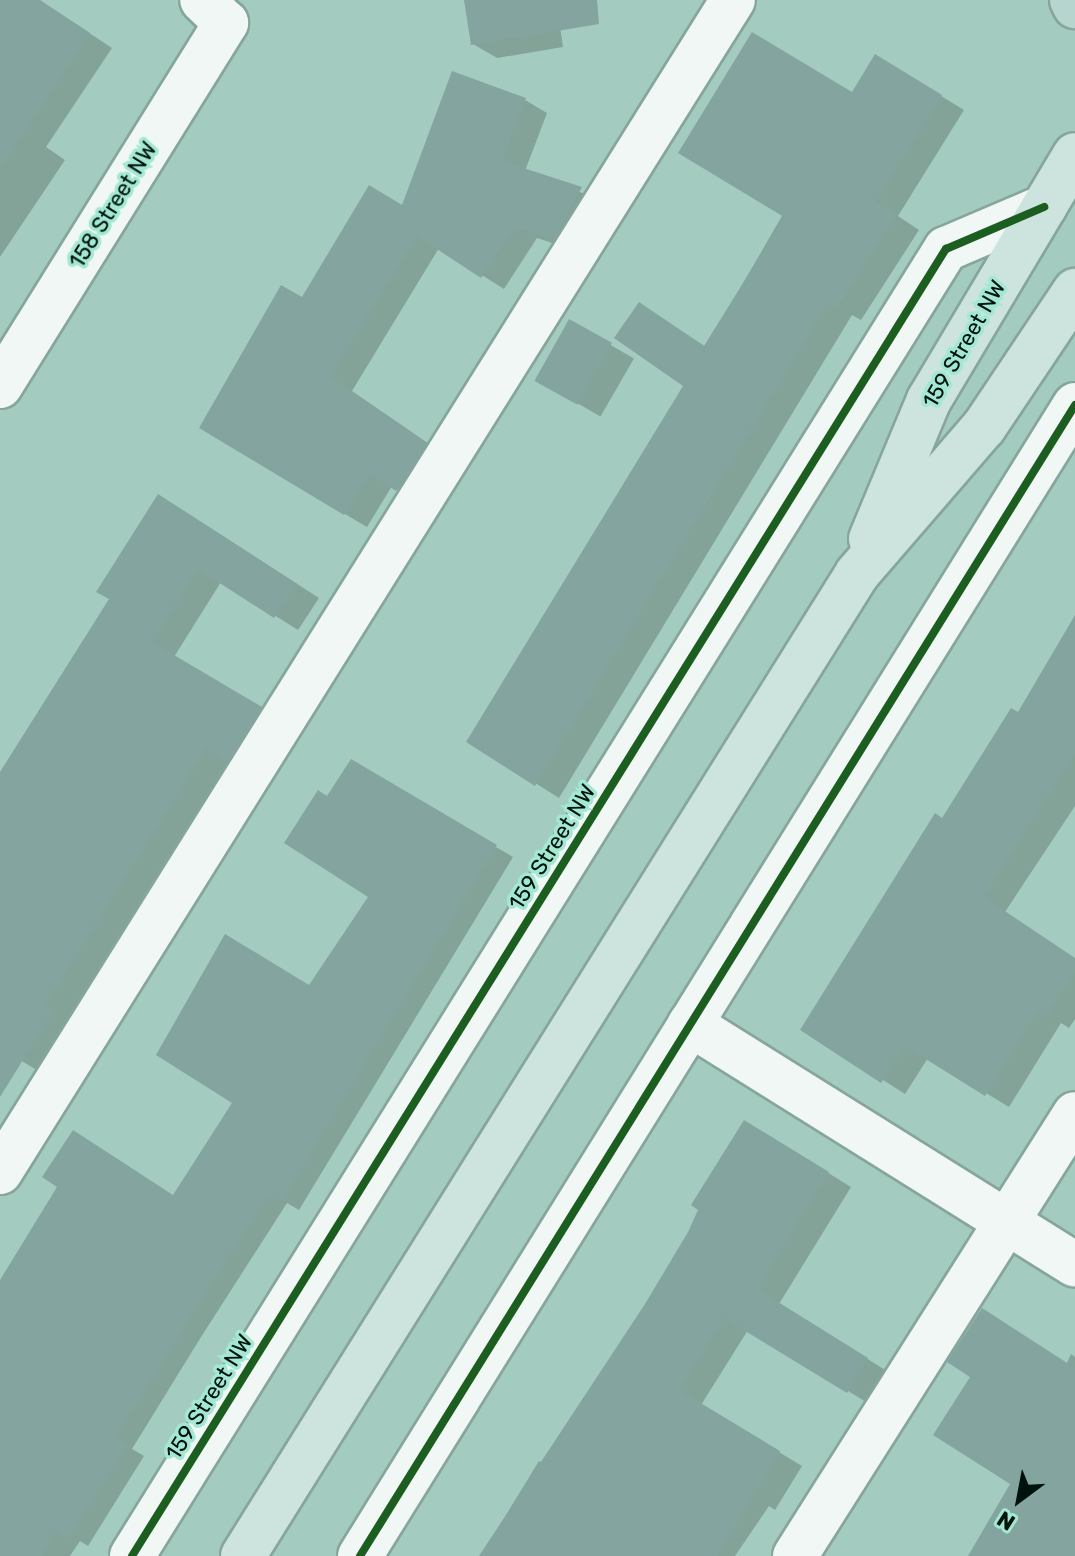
<!DOCTYPE html>
<style>
body{margin:0}
#map{position:relative;width:1075px;height:1556px;overflow:hidden;background:#a4cbbf;font-family:Rubik,sans-serif}
div>[style]{position:absolute}
[style*='--x']{left:calc(var(--x)*1px);top:calc(var(--y)*1px);width:calc(var(--w)*1px);rotate:calc(var(--a)*1deg)}
.shadow>*{inset:0;background:#0003;transform-origin:0 0}
.building>*{inset:0;background:#84a49f;transform-origin:0 0}
.roads{filter:drop-shadow(2px 0 #86a69c) drop-shadow(-2px 0 #86a69c) drop-shadow(0 2px #86a69c) drop-shadow(0 -2px #86a69c)}
.minor>*{height:44px;margin:-22px;padding:0 22px;transform-origin:22px;border-radius:22px;background:#f1f7f5}
.major>*{height:44px;margin:-22px;padding:0 22px;transform-origin:22px;border-radius:22px;background:#cde3de}
.highway>*{height:44px;margin:-22px;padding:0 22px;transform-origin:22px;border-radius:22px;background:#b5d5ce}
.cycleway>*{height:8px;margin:-4px;padding:0 4px;transform-origin:4px;border-radius:4px;background:#1b5e20}
span{translate:-50% -50%;white-space:nowrap;text-align:center;line-height:1.15;-webkit-text-stroke:7px #a2e8d2;paint-order:stroke}
.street-label{font-size:22px;color:#00120c}
.north{position:absolute;left:979px;top:1460px;width:80px;height:80px;-webkit-text-stroke:6px #a2e8d2;paint-order:stroke;rotate:212deg;font-size:22px;font-weight:700;line-height:32px;text-align:center;color:#00120c}
.north::after{content:'';display:block;margin:auto;width:28px;height:36px;background:#00120c;clip-path:polygon(50% 0,100% 100%,50% 72%,0 100%)}
</style>
<div id="map">
<div class="shadow">
<div style="clip-path:polygon(0 0,39px 0,112px 48px,46px 147px,65px 160px,0 257px)"></div>
<div style="clip-path:polygon(466px 0,556px 0,563px 47px,497px 58px,473px 44px)"></div>
<div style="clip-path:polygon(899px 70px,964px 110px,898px 216px,919px 230px,861px 320px,852px 315px,559px 798px,469px 741px,685px 385px,640px 304px,706px 347px,853px 94px)"></div>
<div style="clip-path:polygon(525px 100px,547px 113px,525px 171px,603px 201px,577px 251px,537px 238px,504px 289px,439px 248px,352px 391px,448px 457px,420px 502px,392px 486px,367px 527px,345px 514px,302px 300px)"></div>
<div style="left:569px;top:321px;width:75px;height:67px;rotate:30deg"></div>
<div style="clip-path:polygon(181px 509px,319px 598px,298px 630px,221px 582px,174px 657px,283px 722px,251px 773px,229px 761px,67px 1020px,76px 1025px,45px 1075px,0 1048px,0 777px)"></div>
<div style="clip-path:polygon(1075px 619px,1075px 806px,1005px 912px,1075px 959px,1075px 1019px,1069px 1028px,1061px 1023px,1009px 1107px,928px 1058px,905px 1094px,803px 1029px,1019px 715px)"></div>
<div style="clip-path:polygon(351px 762px,513px 857px,299px 1210px,287px 1203px,201px 1337px,132px 1449px,144px 1456px,88px 1546px,80px 1541px,70px 1556px,0 1556px,0 1283px,174px 1197px,370px 896px,328px 798px)"></div>
<div style="clip-path:polygon(768px 1136px,851px 1187px,779px 1304px,890px 1373px,871px 1405px,748px 1330px,701px 1405px,802px 1466px,775px 1510px,769px 1506px,735px 1556px,481px 1556px,539px 1461px,545px 1464px)"></div>
<div style="clip-path:polygon(1071px 1354px,1075px 1357px,1075px 1556px,970px 1556px,1013px 1484px)"></div>
</div>
<div class="building">
<div style="clip-path:polygon(0 0,40px 0,90px 33px,0 169px)"></div>
<div style="clip-path:polygon(464px 0,597px 0,599px 24px,471px 45px)"></div>
<div style="clip-path:polygon(752px 32px,852px 92px,875px 54px,942px 95px,876px 202px,897px 215px,836px 309px,828px 303px,535px 786px,466px 742px,683px 386px,614px 338px,639px 302px,704px 346px,784px 217px,678px 153px)"></div>
<div style="clip-path:polygon(452px 71px,526px 98px,502px 161px,582px 187px,554px 240px,514px 227px,481px 278px,417px 236px,330px 377px,427px 443px,396px 491px,370px 474px,344px 515px,199px 428px,281px 285px,302px 297px,369px 185px,402px 205px)"></div>
<div style="left:569px;top:319px;width:49px;height:71px;rotate:29deg"></div>
<div style="clip-path:polygon(158px 494px,297px 584px,274px 618px,198px 569px,152px 642px,262px 707px,227px 762px,206px 749px,45px 1005px,54px 1010px,0 1097px,0 772px,109px 599px,96px 592px)"></div>
<div style="clip-path:polygon(1075px 615px,1075px 753px,984px 897px,1075px 958px,1075px 971px,1046px 1017px,1037px 1012px,985px 1096px,905px 1046px,881px 1083px,800px 1030px,935px 813px,942px 818px,1011px 708px,1018px 712px)"></div>
<div style="clip-path:polygon(351px 759px,497px 845px,281px 1202px,268px 1195px,184px 1327px,116px 1438px,127px 1445px,69px 1538px,57px 1530px,41px 1556px,0 1556px,0 1280px,57px 1187px,42px 1177px,73px 1130px,173px 1195px,232px 1103px,156px 1055px,225px 934px,309px 985px,368px 897px,284px 843px,318px 790px,327px 796px)"></div>
<div style="clip-path:polygon(744px 1120px,829px 1172px,757px 1289px,868px 1358px,847px 1393px,724px 1318px,679px 1390px,780px 1451px,717px 1556px,479px 1556px,645px 1304px,688px 1232px,698px 1210px,691px 1205px)"></div>
<div style="clip-path:polygon(982px 1308px,1075px 1368px,1075px 1556px,968px 1556px,1010px 1484px,933px 1435px,970px 1377px,947px 1362px)"></div>
</div>
<div class="roads">
<div class="minor">
<div style="--x:0;--y:386;--w:428;--a:-58.1"></div>
<div style="--x:226;--y:23;--w:33;--a:-136"></div>
<div style="--x:690;--y:1024;--w:454;--a:32"></div>
<div style="--x:0;--y:1172;--w:1382;--a:-57.98"></div>
<div style="--x:132;--y:1556;--w:1540;--a:-58.09"></div>
<div style="--x:946;--y:249;--w:107;--a:-23.2"></div>
<div style="--x:360;--y:1556;--w:1355;--a:-58.15"></div>
<div style="--x:795;--y:1556;--w:523;--a:-57.65"></div>
</div>
<div class="major">
<div style="--x:871;--y:539;--w:151;--a:-67.4"></div>
<div style="--x:929;--y:400;--w:285;--a:-59.2"></div>
<div style="--x:243;--y:1556;--w:1158;--a:-57.98"></div>
<div style="--x:857;--y:574;--w:194;--a:-49.2"></div>
<div style="--x:984;--y:427;--w:164;--a:-56.2"></div>
</div>
<div class="highway">
<div style="--x:1072;--y:0;--w:7;--a:63"></div>
</div>
</div>
<div class="cycleway">
<div style="--x:132;--y:1556;--w:1540;--a:-58.09"></div>
<div style="--x:946;--y:249;--w:107;--a:-23.2"></div>
<div style="--x:360;--y:1556;--w:1355;--a:-58.15"></div>
</div>
<div class="street-label">
<span style="left:113px;top:205px;rotate:-58deg">158 Street NW</span>
<span style="left:964px;top:344px;rotate:-60deg">159 Street NW</span>
<span style="left:552px;top:847px;rotate:-58deg">159 Street NW</span>
<span style="left:209px;top:1397px;rotate:-58deg">159 Street NW</span>
</div>
<div class="north">N</div>
</div>
